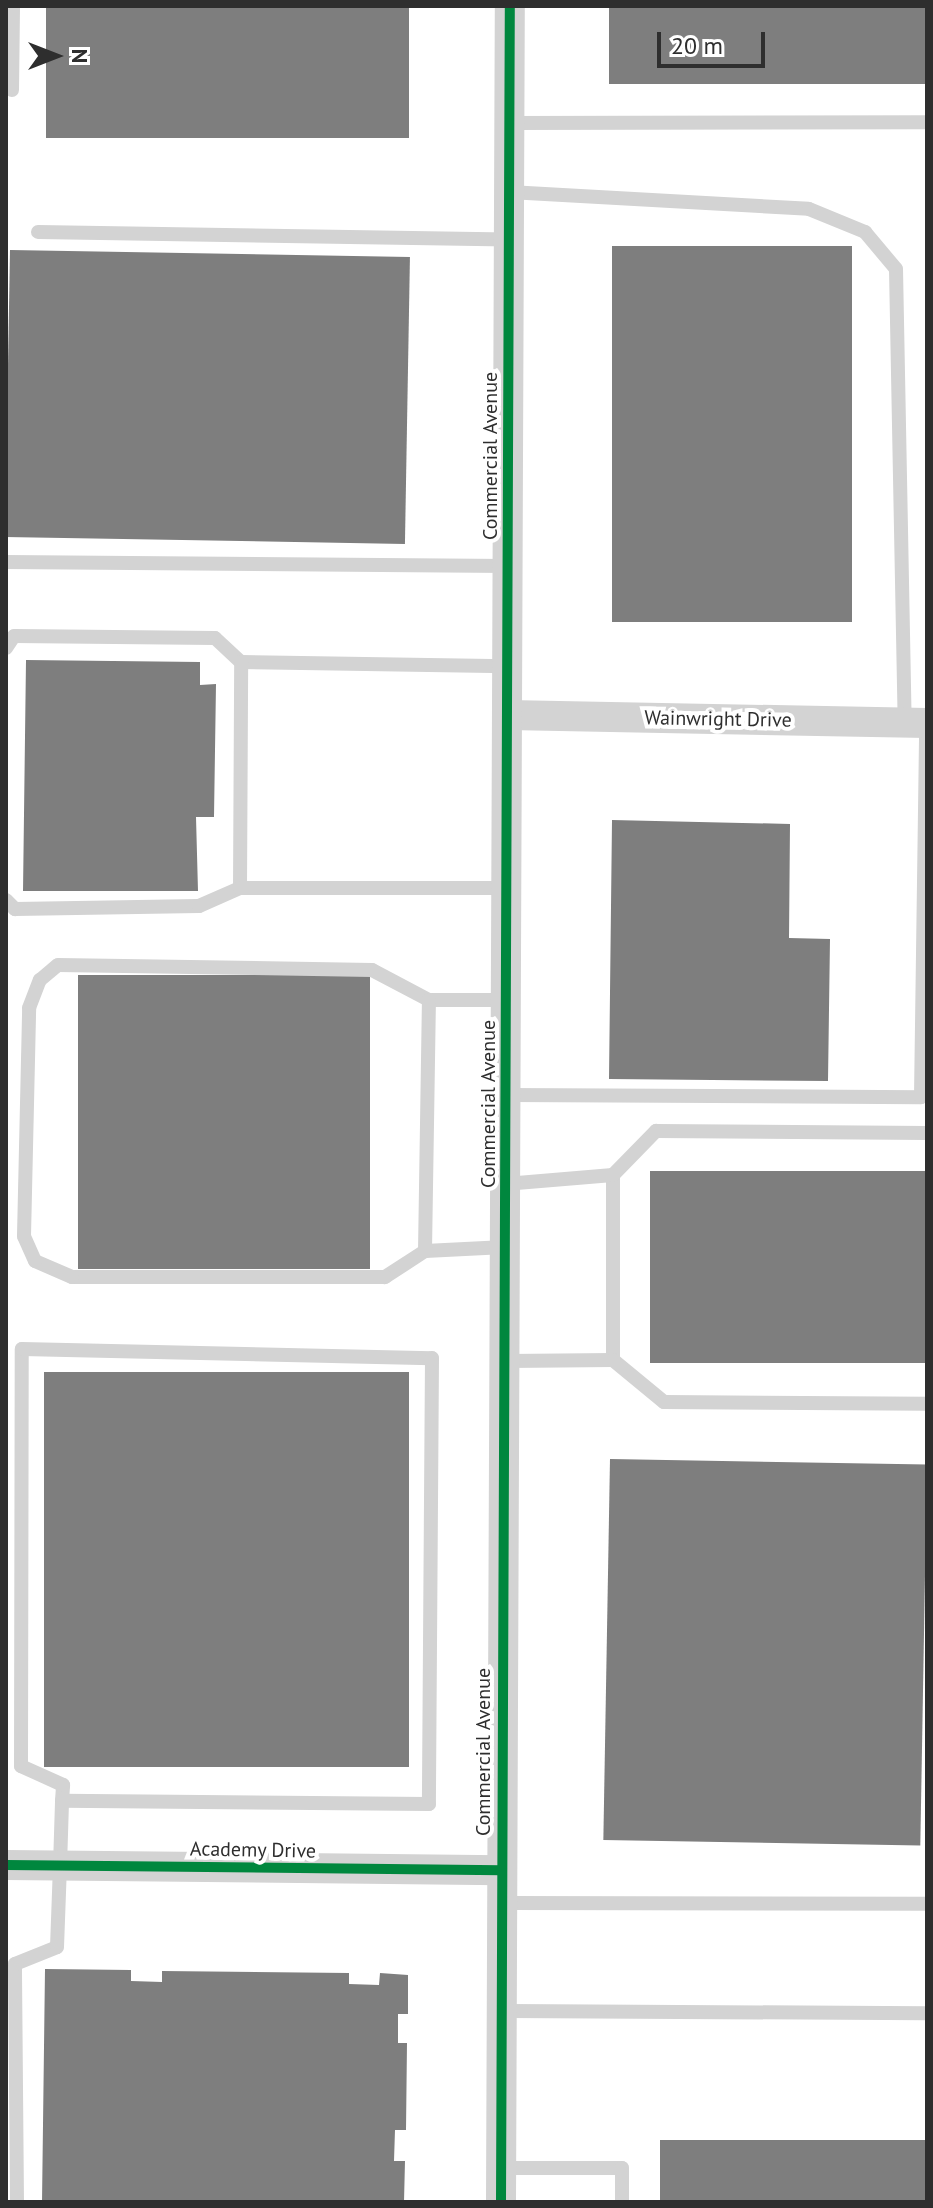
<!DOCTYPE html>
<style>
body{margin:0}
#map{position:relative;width:933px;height:2208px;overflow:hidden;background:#fff;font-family:"PT Sans",sans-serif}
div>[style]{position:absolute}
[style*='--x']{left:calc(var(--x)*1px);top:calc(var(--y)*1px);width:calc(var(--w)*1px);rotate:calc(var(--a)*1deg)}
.building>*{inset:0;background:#7e7e7e;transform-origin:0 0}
.service>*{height:14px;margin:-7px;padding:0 7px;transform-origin:7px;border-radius:7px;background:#d3d3d3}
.minor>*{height:30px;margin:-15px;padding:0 15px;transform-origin:15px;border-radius:15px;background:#d3d3d3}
.cycleway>*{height:10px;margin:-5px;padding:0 5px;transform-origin:5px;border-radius:5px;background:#00873e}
span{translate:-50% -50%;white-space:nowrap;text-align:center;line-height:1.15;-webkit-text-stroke:8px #fff;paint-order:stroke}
.street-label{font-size:20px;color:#2e2e2e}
.frame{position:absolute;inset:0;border:8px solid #2e2e2e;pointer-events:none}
.north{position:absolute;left:16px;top:16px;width:80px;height:80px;-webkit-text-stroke:6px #fff;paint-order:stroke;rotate:90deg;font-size:22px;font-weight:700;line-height:32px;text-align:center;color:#2e2e2e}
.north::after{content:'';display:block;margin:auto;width:28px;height:36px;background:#2e2e2e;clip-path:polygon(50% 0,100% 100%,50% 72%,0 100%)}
.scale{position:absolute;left:657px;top:32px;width:108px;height:36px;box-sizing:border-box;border:4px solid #2e2e2e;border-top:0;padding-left:10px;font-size:24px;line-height:28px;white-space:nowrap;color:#2e2e2e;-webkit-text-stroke:6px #fff;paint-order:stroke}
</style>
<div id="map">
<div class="building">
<div style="left:46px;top:6px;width:363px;height:132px"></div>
<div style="left:609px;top:6px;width:318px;height:78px"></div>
<div style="left:612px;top:246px;width:240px;height:376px"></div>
<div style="left:10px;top:250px;width:400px;height:287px;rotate:1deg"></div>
<div style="clip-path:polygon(26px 660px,200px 662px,200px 685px,216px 684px,214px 817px,196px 817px,198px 891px,23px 891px)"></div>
<div style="clip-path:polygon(612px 820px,790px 824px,789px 938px,830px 939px,828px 1081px,609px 1079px)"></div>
<div style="left:78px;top:975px;width:292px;height:294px"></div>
<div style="left:650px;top:1171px;width:277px;height:192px"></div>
<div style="left:44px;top:1372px;width:365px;height:395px"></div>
<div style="left:610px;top:1459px;width:317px;height:381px;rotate:1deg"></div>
<div style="clip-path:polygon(45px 1969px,131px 1970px,131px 1981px,162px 1982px,162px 1971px,349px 1973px,349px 1984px,379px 1985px,380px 1973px,408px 1975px,408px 2014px,398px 2014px,398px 2043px,407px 2043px,406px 2130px,395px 2130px,394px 2161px,405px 2161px,404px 2202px,42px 2202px)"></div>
<div style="left:660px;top:2140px;width:267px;height:62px"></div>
</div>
<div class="service">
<div style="--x:12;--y:90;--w:84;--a:-89.3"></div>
<div style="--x:510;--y:123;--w:417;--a:-0.1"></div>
<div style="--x:509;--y:192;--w:300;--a:3.2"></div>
<div style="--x:809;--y:209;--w:61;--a:22.3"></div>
<div style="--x:865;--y:232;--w:48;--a:50"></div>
<div style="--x:896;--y:269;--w:454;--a:88.9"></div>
<div style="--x:38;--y:232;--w:470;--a:0.9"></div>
<div style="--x:6;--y:562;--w:502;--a:0.46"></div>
<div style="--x:6;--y:648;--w:14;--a:-56"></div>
<div style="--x:14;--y:636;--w:201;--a:0.6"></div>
<div style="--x:215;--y:638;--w:35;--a:43"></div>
<div style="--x:241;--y:662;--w:267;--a:0.9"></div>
<div style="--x:240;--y:888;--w:226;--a:-89.7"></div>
<div style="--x:6;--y:900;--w:13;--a:45"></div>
<div style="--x:15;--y:909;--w:184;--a:-0.9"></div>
<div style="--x:199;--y:906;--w:45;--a:-23.7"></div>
<div style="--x:240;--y:888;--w:267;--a:0"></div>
<div style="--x:506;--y:1095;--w:415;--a:0.3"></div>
<div style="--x:921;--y:1097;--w:374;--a:-89.2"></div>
<div style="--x:613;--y:1175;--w:185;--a:90"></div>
<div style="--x:505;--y:1184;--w:108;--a:-4.8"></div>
<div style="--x:613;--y:1175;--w:62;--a:-45.7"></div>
<div style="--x:656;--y:1131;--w:271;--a:0.4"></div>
<div style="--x:505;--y:1247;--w:80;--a:177.1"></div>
<div style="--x:425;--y:1251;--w:48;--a:147"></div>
<div style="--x:385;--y:1277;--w:313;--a:180"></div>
<div style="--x:72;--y:1277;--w:40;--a:-156.6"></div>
<div style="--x:35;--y:1261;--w:27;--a:-114"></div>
<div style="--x:24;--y:1236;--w:228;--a:-88.7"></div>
<div style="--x:29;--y:1008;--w:30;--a:-69"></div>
<div style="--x:40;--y:980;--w:23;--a:-40"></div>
<div style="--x:58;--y:965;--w:314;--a:0.9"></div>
<div style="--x:372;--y:970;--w:64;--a:27.8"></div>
<div style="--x:429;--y:1000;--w:78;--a:0"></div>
<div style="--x:425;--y:1251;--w:251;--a:-89.1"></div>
<div style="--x:504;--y:1361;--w:109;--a:-0.5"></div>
<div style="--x:613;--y:1360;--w:66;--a:39.5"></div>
<div style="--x:664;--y:1402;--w:263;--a:0.4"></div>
<div style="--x:501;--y:1903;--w:426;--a:0.1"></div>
<div style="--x:501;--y:2011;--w:426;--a:0.3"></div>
<div style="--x:501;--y:2168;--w:121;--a:0"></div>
<div style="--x:622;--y:2168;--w:34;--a:90"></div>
<div style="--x:17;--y:2202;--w:238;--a:-90.5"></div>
<div style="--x:15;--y:1964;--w:45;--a:-22"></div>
<div style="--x:57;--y:1947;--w:81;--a:-87.9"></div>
<div style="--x:60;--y:1866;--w:65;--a:-88.2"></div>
<div style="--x:62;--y:1801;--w:16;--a:-86"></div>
<div style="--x:63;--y:1785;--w:46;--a:-155.7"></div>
<div style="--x:21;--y:1766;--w:417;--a:-89.9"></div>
<div style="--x:22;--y:1349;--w:410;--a:1.3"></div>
<div style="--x:432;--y:1358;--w:446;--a:90.4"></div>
<div style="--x:429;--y:1804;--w:367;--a:-179.5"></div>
</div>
<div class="minor">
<div style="--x:508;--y:715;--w:419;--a:1.1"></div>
<div style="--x:6;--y:1865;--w:495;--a:0.6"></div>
<div style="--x:501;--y:2202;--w:2196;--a:-89.77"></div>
</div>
<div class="cycleway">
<div style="--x:6;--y:1865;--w:495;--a:0.6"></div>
<div style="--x:501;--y:2202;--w:2196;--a:-89.77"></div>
</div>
<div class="street-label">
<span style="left:490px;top:456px;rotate:-90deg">Commercial Avenue</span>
<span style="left:718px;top:719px;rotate:1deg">Wainwright Drive</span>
<span style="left:488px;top:1104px;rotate:-90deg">Commercial Avenue</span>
<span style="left:483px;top:1752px;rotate:-90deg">Commercial Avenue</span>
<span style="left:253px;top:1850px;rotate:1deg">Academy Drive</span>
</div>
<div class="frame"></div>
<div class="north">N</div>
<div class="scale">20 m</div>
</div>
